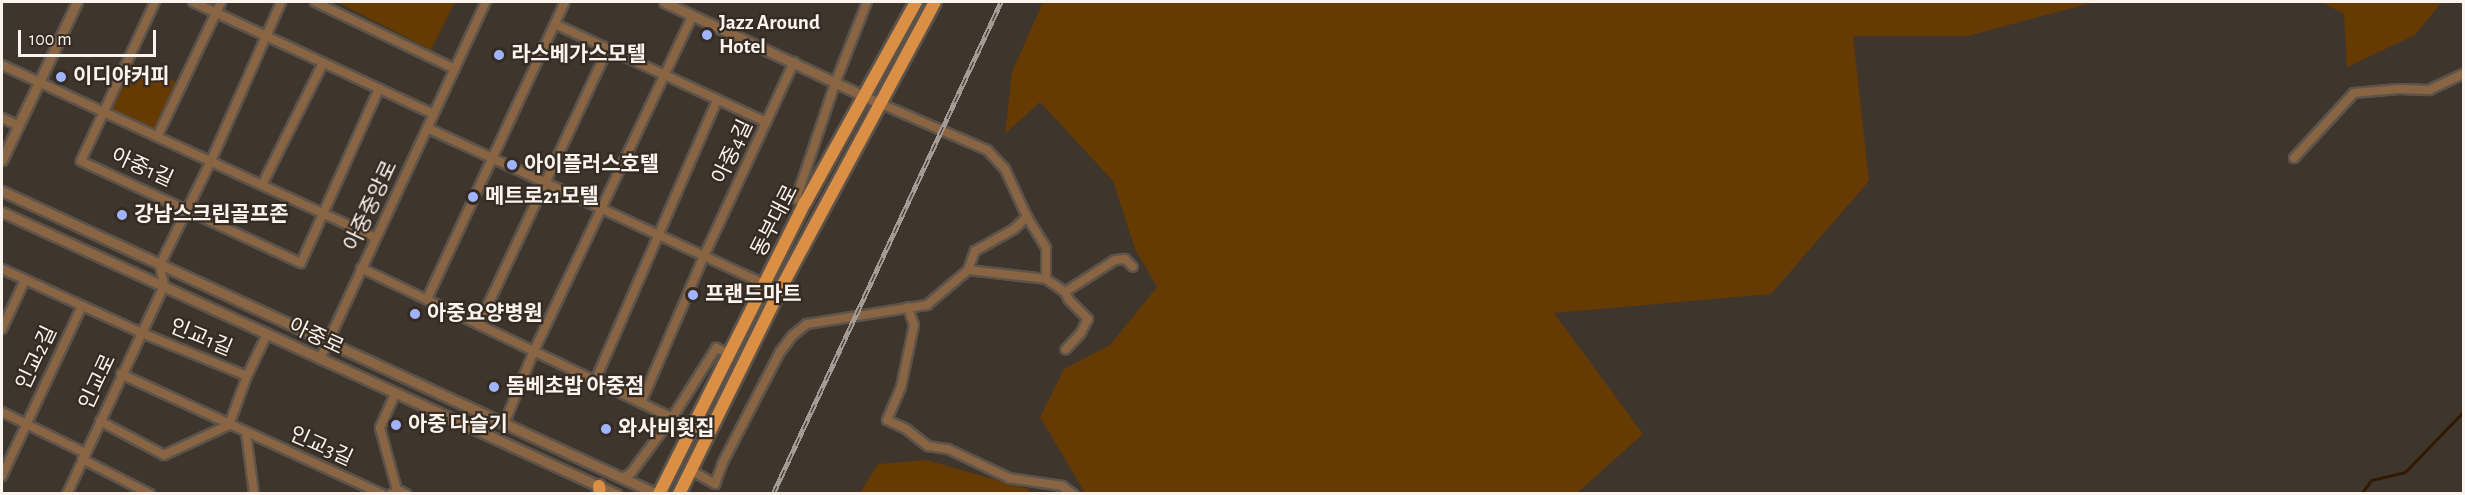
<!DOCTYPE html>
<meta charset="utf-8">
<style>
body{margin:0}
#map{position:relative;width:2465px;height:495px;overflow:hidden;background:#3e352c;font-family:"Alegreya Sans","Noto Sans KR",sans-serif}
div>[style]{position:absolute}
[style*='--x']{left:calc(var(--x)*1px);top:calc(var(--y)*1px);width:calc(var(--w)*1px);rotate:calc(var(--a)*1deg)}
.green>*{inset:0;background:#663a03;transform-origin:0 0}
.stream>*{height:3px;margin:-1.5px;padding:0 1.5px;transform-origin:1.5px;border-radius:1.5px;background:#321901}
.roads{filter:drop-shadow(2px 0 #5c534b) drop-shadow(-2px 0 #5c534b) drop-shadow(0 2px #5c534b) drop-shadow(0 -2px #5c534b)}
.minor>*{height:8px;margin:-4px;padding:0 4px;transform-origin:4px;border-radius:4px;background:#896543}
.tertiary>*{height:9px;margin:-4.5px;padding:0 4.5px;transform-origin:4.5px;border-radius:4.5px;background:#896543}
.primary>*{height:12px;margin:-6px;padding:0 6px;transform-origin:6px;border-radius:6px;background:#da8f45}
.rail>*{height:5px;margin-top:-2.5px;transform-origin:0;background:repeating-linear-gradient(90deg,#342b22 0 9px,#a39b94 0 18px);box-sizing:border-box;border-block:2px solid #a39b94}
.dots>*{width:16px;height:16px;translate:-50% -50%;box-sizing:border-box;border:3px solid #342b22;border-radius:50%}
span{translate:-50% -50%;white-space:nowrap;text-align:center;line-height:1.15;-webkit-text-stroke:4.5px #342b22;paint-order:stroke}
.poi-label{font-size:21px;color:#faf3ee;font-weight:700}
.left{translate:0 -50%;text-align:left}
.street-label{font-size:21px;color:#faf3ee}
.frame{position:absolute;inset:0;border:3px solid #faf3ee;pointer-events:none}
.scale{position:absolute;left:18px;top:30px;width:138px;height:27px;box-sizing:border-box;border:3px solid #faf3ee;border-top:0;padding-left:8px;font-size:18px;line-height:21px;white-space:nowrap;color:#faf3ee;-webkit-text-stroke:4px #342b22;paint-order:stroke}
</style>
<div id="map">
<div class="green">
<div style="clip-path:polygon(337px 2px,455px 2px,431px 50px)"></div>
<div style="clip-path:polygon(1043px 2px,2095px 2px,1968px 36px,1853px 36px,1869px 181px,1771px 294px,1554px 313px,1643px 434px,1576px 494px,1085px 493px,1040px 417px,1064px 369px,1110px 345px,1157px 287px,1135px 249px,1113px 181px,1040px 102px,1005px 134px,1012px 72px)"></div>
<div style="clip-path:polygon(2322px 2px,2442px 2px,2415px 35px,2347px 67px,2344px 14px)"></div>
<div style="left:128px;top:61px;width:59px;height:58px;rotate:24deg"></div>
<div style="clip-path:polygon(927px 460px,1028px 489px,1028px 493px,860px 493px,878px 464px)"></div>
</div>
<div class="stream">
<div style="--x:2361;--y:494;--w:17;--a:-54"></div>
<div style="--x:2371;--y:480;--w:35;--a:-13"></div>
<div style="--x:2405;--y:472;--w:85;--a:-46"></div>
</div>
<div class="roads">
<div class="minor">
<div style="--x:155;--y:2;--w:175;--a:115"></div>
<div style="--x:81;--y:161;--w:242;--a:24.9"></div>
<div style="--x:301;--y:263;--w:191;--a:-65.9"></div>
<div style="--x:193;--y:2;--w:265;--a:25"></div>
<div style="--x:315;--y:2;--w:155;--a:25.6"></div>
<div style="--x:555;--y:24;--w:233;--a:24.9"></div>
<div style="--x:2;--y:65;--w:412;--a:24.8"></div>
<div style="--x:2;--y:118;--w:17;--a:25"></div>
<div style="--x:427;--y:128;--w:371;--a:24.8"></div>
<div style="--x:157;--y:137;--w:149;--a:-64.6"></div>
<div style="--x:2294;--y:158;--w:88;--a:-47.3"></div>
<div style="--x:2354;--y:93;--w:45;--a:-5.1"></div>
<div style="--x:2399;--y:89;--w:30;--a:2"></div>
<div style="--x:2429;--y:90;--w:38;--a:-25"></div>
<div style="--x:262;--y:185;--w:136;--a:-63.4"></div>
<div style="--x:805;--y:203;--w:10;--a:-156"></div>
<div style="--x:796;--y:199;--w:125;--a:-71.3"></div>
<div style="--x:836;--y:81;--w:85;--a:-68.6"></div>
<div style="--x:1027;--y:217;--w:36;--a:58"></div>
<div style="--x:1046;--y:248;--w:31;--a:90"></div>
<div style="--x:361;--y:268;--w:345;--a:25.7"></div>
<div style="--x:2;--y:269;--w:154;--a:24.6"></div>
<div style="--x:142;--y:333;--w:113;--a:22.3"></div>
<div style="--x:968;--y:270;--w:79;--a:6.6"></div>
<div style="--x:1046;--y:279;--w:23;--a:34"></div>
<div style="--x:1065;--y:292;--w:9;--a:63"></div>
<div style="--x:1069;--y:300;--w:27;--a:45"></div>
<div style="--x:1088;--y:319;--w:17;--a:118"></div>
<div style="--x:1080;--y:334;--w:21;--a:133"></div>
<div style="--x:1065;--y:292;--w:59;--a:-32.6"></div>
<div style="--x:1115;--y:260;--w:10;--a:-6"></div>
<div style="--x:1125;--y:259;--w:11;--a:45"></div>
<div style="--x:427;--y:299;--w:327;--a:-65.1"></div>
<div style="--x:908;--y:307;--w:19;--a:72"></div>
<div style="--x:914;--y:325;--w:63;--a:101.8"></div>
<div style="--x:901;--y:387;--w:36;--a:113"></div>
<div style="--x:887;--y:420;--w:21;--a:25"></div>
<div style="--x:906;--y:429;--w:28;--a:38"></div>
<div style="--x:928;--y:446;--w:20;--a:9"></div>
<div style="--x:948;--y:449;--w:68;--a:25.4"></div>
<div style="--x:1009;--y:478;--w:54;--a:8.6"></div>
<div style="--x:1062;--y:486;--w:14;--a:36"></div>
<div style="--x:479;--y:324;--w:304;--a:-64.9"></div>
<div style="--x:2;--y:329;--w:54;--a:-64.9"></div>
<div style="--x:320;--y:359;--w:394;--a:-65.1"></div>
<div style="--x:121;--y:374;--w:287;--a:24.7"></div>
<div style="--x:595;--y:381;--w:306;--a:-66.5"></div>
<div style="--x:395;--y:394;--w:37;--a:114"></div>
<div style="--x:380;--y:428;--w:68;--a:74.7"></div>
<div style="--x:641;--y:403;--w:160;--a:-66.8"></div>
<div style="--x:704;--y:256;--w:214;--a:-65.1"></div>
<div style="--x:2;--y:412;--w:93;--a:26.3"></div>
<div style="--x:100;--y:421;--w:72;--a:28"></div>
<div style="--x:164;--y:455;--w:72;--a:-24.8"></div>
<div style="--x:229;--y:425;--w:52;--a:-69.8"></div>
<div style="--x:247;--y:376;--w:47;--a:-64.5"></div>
<div style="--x:504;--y:424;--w:79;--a:-67.7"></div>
<div style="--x:534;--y:351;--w:370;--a:-64.7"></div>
<div style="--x:246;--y:433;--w:62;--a:82.5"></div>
<div style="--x:82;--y:459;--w:76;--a:27.2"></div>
<div style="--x:690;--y:470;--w:29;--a:29"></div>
<div style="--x:715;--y:484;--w:23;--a:-70"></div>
<div style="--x:723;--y:462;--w:124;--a:-62.6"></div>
<div style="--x:780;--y:352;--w:21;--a:-53"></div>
<div style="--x:793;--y:335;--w:18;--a:-38"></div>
<div style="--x:807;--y:324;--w:121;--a:-9"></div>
<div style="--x:927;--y:305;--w:54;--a:-40.5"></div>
<div style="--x:968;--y:270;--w:20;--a:-70"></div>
<div style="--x:975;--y:251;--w:45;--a:-29.4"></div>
<div style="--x:1014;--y:229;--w:18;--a:-43"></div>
<div style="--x:1027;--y:217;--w:53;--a:-114.6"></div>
<div style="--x:1005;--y:169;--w:26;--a:-133"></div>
<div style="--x:987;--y:150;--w:118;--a:-156.5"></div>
<div style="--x:2;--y:476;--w:188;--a:-64.8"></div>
<div style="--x:622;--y:478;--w:10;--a:-29"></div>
<div style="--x:631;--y:473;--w:69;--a:-53.3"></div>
<div style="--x:672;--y:418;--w:83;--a:-57.8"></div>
<div style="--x:716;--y:348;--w:13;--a:23"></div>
<div style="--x:67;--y:494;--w:230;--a:-65"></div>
<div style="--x:164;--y:286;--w:21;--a:-101"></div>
<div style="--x:160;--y:265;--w:116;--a:-63.9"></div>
<div style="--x:211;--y:161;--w:174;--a:-66.2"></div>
<div style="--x:391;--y:494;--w:9;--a:-18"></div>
<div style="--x:400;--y:491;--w:7;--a:27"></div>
</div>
<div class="tertiary">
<div style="--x:664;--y:2;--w:238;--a:25.2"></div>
<div style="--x:2;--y:160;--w:175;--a:-64.6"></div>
<div style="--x:2;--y:191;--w:722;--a:24.83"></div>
<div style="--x:2;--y:212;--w:676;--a:24.67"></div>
</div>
<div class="primary">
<div style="--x:599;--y:486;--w:8;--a:83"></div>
<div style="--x:659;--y:494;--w:326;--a:-63.4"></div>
<div style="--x:805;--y:203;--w:230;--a:-61.1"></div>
<div style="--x:679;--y:494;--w:232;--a:-63.7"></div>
<div style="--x:782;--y:286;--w:323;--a:-61.7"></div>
</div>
</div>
<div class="rail">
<div style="--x:773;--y:494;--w:542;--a:-65.14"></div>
</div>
<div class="dots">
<div style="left:707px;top:35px;background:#a0b3fd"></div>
<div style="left:499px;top:55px;background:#a0b3fd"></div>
<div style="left:61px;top:77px;background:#a0b3fd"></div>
<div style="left:512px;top:165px;background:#a0b3fd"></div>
<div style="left:473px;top:197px;background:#a0b3fd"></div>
<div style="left:122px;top:215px;background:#a0b3fd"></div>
<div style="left:693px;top:295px;background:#a0b3fd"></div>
<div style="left:415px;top:314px;background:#a0b3fd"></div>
<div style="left:494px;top:387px;background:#a0b3fd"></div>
<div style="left:396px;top:425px;background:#a0b3fd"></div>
<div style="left:606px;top:429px;background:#a0b3fd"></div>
</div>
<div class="poi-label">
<span class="left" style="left:719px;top:35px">Jazz Around<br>Hotel</span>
<span class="left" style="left:511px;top:55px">라스베가스모텔</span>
<span class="left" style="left:73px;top:77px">이디야커피</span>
<span class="left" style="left:524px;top:165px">아이플러스호텔</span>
<span class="left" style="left:485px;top:197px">메트로21모텔</span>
<span class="left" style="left:134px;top:215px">강남스크린골프존</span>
<span class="left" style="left:705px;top:295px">프랜드마트</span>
<span class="left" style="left:427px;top:314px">아중요양병원</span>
<span class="left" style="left:506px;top:387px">돔베초밥 아중점</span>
<span class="left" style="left:408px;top:425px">아중 다슬기</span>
<span class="left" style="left:618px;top:429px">와사비횟집</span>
</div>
<div class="street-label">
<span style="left:733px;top:152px;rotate:-65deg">아중4길</span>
<span style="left:142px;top:168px;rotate:24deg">아중1길</span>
<span style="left:371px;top:206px;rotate:-65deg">아중중앙로</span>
<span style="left:775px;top:221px;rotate:-63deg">동부대로</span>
<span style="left:316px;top:337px;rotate:25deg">아중로</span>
<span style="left:201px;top:338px;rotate:22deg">인교1길</span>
<span style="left:37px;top:358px;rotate:-65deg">인교2길</span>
<span style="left:98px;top:382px;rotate:-65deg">인교로</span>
<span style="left:321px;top:447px;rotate:24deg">인교3길</span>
</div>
<div class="frame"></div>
<div class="scale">100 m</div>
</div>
